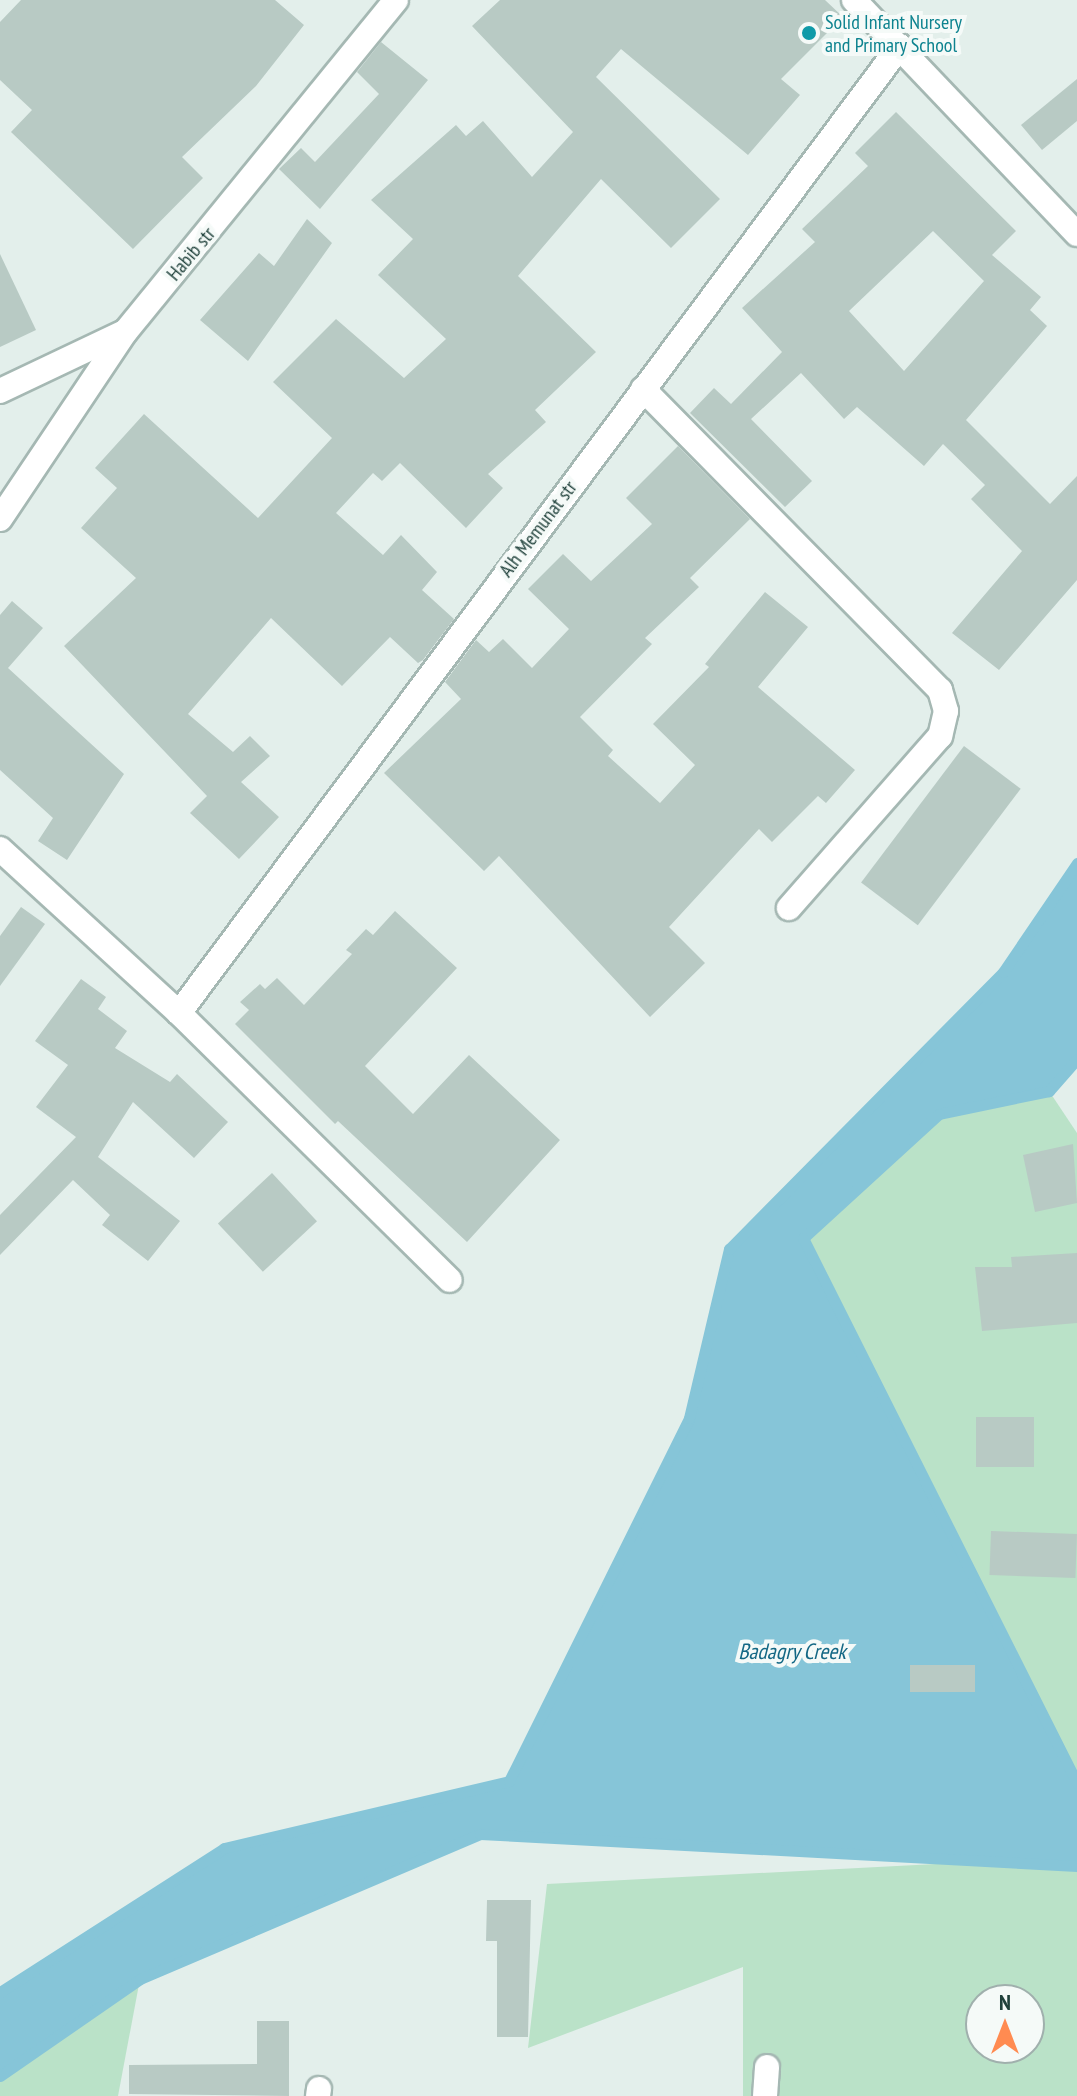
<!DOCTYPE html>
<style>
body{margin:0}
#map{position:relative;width:1077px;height:2096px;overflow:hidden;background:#e3efeb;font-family:"PT Sans Narrow",sans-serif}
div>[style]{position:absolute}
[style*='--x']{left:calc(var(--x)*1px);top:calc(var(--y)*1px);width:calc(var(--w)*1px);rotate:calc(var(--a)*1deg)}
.green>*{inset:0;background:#bae2c8}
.water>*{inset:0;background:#86c5d8}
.stream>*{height:11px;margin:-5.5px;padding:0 5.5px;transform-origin:5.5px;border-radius:5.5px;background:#86c5d8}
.building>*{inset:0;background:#b8cac4;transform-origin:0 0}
.roads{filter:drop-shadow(2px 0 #a5b8b3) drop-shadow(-2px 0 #a5b8b3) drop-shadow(0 2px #a5b8b3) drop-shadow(0 -2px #a5b8b3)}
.minor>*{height:24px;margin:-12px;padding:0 12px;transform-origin:12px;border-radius:12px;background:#fff}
.dots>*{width:22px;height:22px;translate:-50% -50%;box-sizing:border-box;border:4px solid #f5faf8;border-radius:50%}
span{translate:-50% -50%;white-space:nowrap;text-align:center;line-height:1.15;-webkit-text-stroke:8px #f5faf8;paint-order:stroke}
.culture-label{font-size:20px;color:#0d838f}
.left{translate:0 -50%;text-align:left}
.street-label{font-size:20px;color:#21423c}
.water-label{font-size:22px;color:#146885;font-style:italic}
.north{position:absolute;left:965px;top:1984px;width:80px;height:80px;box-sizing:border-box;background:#f5faf8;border:2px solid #a0b0ad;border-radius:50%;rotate:0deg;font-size:22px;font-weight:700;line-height:32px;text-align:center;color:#21423c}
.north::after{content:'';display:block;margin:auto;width:28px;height:36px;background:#ff8b51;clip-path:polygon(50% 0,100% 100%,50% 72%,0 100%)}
</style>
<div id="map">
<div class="green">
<div style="clip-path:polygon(1049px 1091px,1077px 1133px,1077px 1783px,803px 1238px,939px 1114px)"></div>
<div style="clip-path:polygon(evenodd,974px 1862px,1077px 1866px,1077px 2096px,743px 2096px,743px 1967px,528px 2048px,547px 1884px,974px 1862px,981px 2000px,1029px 2000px,1029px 2048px,981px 2048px,981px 2000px)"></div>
<div style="clip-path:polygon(140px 1979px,118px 2096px,0 2096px,0 2076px)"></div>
</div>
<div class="water">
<div style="clip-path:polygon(1077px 863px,1077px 1059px,1049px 1091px,939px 1114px,804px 1238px,1077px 1783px,1077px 1866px,480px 1834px,140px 1979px,0 2076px,0 1992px,224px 1848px,509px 1781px,689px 1418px,729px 1249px,1003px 972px)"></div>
</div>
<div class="stream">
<div style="--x:1077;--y:1059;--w:43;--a:131.2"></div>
<div style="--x:1049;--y:1091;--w:112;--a:168.2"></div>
<div style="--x:939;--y:1114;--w:184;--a:137.6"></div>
<div style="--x:803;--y:1238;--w:610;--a:63.31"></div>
<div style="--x:0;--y:1992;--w:266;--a:-32.7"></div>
<div style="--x:224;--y:1848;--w:293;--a:-13.2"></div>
<div style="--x:509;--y:1781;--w:405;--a:-63.6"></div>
<div style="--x:689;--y:1418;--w:174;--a:-76.7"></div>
<div style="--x:729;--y:1249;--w:390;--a:-45.3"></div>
<div style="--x:1003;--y:972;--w:132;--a:-55.8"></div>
<div style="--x:0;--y:2076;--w:170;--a:-34.7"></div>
<div style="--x:140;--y:1979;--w:370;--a:-23.1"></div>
<div style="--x:480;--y:1834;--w:598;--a:3.07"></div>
</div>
<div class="building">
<div style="clip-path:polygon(21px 0,275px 0,304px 25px,256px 86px,182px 157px,203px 178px,133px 249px,11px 132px,32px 110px,0 80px,0 22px)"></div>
<div style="clip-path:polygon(500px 0,825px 0,843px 17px,781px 79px,800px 95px,748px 155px,621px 49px,596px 77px,720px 199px,671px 248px,601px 179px,518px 276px,596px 352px,535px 410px,546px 422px,488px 474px,503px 488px,466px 528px,400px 463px,382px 481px,373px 473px,336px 513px,383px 555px,401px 535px,437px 572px,422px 590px,454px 619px,423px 660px,418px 663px,390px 637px,342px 686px,271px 618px,188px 714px,233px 752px,250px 736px,270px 756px,241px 782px,279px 817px,239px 859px,190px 813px,207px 796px,64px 646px,136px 578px,81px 528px,117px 488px,95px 468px,144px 414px,258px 518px,332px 438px,273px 382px,336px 319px,404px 378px,446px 339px,378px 275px,413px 239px,371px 200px,456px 125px,466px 136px,483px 121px,532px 177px,573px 132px,472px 26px)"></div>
<div style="clip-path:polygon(381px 42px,428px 80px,320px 209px,279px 169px,301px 148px,315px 162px,379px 94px,357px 72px)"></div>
<div style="clip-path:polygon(1077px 79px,1077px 121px,1042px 150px,1021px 125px)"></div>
<div style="clip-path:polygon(evenodd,896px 112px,1016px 231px,992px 255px,1041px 297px,1030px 310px,1047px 326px,966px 420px,1050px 504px,1077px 476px,1077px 580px,999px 670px,952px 633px,1022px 551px,971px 499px,985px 485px,943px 444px,924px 466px,857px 407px,844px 419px,801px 373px,751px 419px,812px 481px,785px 507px,690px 413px,714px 388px,731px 404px,782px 352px,742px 308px,815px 242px,802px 229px,868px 166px,855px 153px,896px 112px,933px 231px,984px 281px,904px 371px,849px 311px,933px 231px)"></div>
<div style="clip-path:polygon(307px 219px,332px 243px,248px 361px,200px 320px,259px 253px,274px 266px)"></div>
<div style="clip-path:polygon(0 254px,36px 330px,0 347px)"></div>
<div style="clip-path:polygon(678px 446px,750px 519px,690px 578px,699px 587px,645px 638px,652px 644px,580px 717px,613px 750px,608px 756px,660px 803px,695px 765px,653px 724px,709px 667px,705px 664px,765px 592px,808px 627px,758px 687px,855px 770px,826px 803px,818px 796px,772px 842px,759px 829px,669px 927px,705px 963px,650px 1017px,499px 856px,484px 871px,384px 773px,461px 699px,445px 682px,476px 640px,489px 652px,503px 639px,532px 668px,569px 629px,528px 589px,563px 554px,591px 581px,652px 524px,626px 498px)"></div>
<div style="clip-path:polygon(12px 601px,43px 628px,8px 668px,124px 774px,67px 860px,38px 841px,53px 818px,0 770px,0 615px)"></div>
<div style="left:964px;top:746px;width:71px;height:171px;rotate:37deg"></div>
<div style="clip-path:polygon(21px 907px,45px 924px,0 986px,0 936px)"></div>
<div style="clip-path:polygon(395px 911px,457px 968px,365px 1066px,413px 1114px,469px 1055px,560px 1140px,467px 1242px,338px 1121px,335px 1124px,235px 1024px,249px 1010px,240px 1002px,260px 984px,265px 989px,277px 978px,304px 1005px,352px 954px,346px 950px,366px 929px,373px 935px)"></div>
<div style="clip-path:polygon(81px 979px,106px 997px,98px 1009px,127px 1031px,115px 1048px,170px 1082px,177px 1074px,228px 1122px,194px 1158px,133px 1102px,98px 1157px,180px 1221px,148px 1261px,102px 1225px,110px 1215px,73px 1180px,0 1255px,0 1215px,76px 1137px,36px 1107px,68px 1065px,35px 1041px)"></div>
<div style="clip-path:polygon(1073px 1144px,1077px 1203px,1035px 1212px,1023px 1155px)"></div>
<div style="left:272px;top:1173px;width:66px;height:74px;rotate:47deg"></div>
<div style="clip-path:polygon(1077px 1253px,1077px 1323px,982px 1331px,975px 1267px,1012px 1267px,1011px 1257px)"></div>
<div style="left:976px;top:1417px;width:58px;height:50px"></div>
<div style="left:991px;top:1531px;width:86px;height:44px;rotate:2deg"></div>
<div style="left:910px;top:1665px;width:65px;height:27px"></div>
<div style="clip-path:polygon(487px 1900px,531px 1900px,528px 2037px,497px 2037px,497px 1941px,486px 1941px)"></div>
<div style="clip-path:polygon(257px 2021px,289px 2021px,289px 2096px,129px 2094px,129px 2065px,257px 2064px)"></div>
</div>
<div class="roads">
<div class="minor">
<div style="--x:854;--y:0;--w:323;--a:46.4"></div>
<div style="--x:643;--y:389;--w:423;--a:45.4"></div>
<div style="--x:940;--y:690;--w:22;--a:74"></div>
<div style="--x:946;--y:711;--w:26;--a:103"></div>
<div style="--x:940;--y:736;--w:229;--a:131.3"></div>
<div style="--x:0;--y:391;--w:137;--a:-25.4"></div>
<div style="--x:0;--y:519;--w:226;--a:-56.2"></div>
<div style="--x:126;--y:331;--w:427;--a:-50.8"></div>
<div style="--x:0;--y:849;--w:243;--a:42.5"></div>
<div style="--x:179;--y:1013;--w:380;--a:44.6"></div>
<div style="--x:179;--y:1013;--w:1206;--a:-53.29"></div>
<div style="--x:318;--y:2096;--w:7;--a:-82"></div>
<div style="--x:765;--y:2096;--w:29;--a:-86"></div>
</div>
</div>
<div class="dots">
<div style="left:809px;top:33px;background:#0f9aa8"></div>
</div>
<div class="culture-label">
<span class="left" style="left:825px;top:34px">Solid Infant Nursery<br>and Primary School</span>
</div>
<div class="street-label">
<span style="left:191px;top:254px;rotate:-50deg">Habib str</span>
<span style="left:538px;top:529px;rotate:-53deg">Alh Memunat str</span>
</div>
<div class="water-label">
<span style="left:792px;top:1652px">Badagry Creek</span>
</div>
<div class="north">N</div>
</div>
